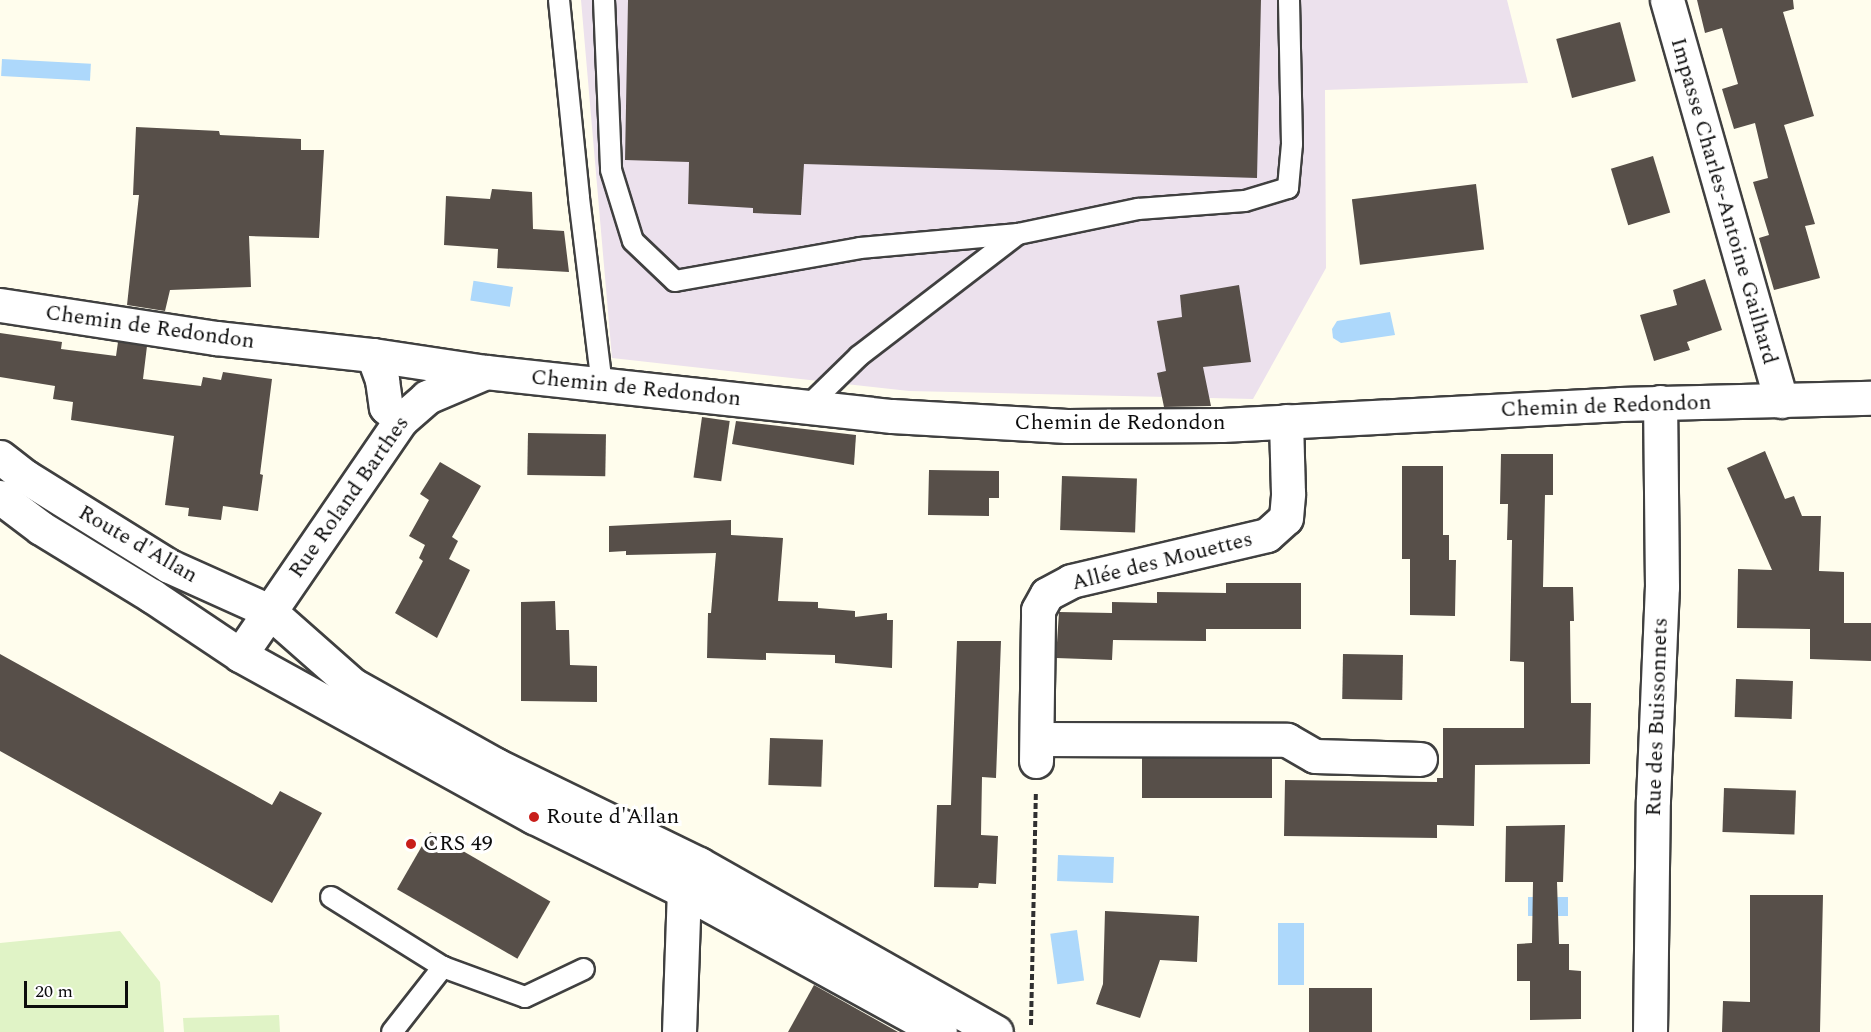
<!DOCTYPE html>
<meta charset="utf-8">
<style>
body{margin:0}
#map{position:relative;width:1871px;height:1032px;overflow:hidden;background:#fffded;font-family:Spectral,serif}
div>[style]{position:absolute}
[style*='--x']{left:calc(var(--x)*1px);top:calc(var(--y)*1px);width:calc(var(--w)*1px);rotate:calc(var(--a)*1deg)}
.industrial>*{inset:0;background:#ece1ed}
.pitch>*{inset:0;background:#e0f3c6}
.water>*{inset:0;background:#add8fb;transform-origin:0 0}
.building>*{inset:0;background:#574f49;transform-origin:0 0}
.path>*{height:4px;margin-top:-2px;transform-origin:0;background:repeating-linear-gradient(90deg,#2f2f2f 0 6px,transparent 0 9px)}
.roads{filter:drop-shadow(2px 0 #404040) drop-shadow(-2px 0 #404040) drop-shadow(0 2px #404040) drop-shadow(0 -2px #404040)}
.service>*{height:20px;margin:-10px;padding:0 10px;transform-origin:10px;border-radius:10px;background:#fff}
.minor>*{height:33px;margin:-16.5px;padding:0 16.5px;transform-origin:16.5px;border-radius:16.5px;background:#fff}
.tertiary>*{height:33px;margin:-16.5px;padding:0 16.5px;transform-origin:16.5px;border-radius:16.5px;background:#fff}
.dots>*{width:16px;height:16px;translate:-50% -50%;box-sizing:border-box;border:3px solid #fff;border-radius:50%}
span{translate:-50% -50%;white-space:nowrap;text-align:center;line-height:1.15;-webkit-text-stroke:6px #fff;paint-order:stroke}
.street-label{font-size:22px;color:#0d0d0d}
.poi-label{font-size:22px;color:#0d0d0d}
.left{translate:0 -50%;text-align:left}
.scale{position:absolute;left:24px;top:981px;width:104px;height:27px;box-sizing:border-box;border:3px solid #0d0d0d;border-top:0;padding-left:8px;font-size:18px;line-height:21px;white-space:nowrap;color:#0d0d0d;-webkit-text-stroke:4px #fff;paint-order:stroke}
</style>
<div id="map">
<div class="industrial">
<div style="clip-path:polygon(581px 0,1507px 0,1528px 83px,1325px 90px,1326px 268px,1253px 399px,909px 391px,612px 358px)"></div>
</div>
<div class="pitch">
<div style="clip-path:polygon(120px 931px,160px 982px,164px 1032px,0 1032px,0 943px)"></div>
<div style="clip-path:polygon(279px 1015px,280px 1032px,184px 1032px,183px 1018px)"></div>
</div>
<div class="water">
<div style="left:2px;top:59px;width:89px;height:17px;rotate:3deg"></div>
<div style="left:513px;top:287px;width:20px;height:40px;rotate:99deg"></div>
<div style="clip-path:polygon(1390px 312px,1395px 335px,1341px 343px,1333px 338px,1332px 329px,1337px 321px)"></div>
<div style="left:1058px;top:855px;width:56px;height:26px;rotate:2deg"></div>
<div style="left:1528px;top:897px;width:40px;height:19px"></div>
<div style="left:1278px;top:923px;width:26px;height:62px"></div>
<div style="left:1077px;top:930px;width:51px;height:27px;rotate:82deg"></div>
</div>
<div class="building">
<div style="clip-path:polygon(628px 0,1261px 0,1257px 178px,804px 164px,801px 215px,753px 213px,753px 208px,688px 204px,689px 162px,625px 160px)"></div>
<div style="clip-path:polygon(1697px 0,1793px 0,1794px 9px,1783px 12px,1814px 116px,1784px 125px,1815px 224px,1805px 226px,1820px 278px,1774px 290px,1759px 238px,1769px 235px,1753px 182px,1768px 178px,1755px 123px,1734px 129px,1722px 89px,1738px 84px,1722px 28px,1705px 33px)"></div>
<div style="left:1620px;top:22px;width:61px;height:66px;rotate:75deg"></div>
<div style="clip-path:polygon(136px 127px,219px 131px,220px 135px,301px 139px,301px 150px,324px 150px,319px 238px,249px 236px,251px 287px,170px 290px,165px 311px,127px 305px,139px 195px,133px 195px)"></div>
<div style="left:1653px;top:156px;width:59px;height:44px;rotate:73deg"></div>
<div style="left:1476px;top:184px;width:66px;height:125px;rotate:83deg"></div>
<div style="clip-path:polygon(492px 189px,532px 192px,533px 229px,564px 231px,569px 272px,497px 268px,498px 249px,444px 245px,446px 196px,490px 199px)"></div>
<div style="clip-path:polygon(1705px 279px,1722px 330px,1687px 342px,1690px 350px,1654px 361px,1640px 315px,1677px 305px,1673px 290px)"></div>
<div style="clip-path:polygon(1239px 285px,1251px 362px,1203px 367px,1211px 406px,1164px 407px,1157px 373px,1166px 371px,1157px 321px,1182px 317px,1180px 295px)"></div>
<div style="clip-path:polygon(0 333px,62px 342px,61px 349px,116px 356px,118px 342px,147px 346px,143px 379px,201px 386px,203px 377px,221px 380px,223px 372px,272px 379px,260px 474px,263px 475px,258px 511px,223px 506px,221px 520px,188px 516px,189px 508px,165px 505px,174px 436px,71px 420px,73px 402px,53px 399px,55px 386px,0 377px)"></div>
<div style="left:702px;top:417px;width:28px;height:61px;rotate:8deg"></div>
<div style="clip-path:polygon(736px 421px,856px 435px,854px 465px,732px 444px)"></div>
<div style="left:528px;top:433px;width:78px;height:42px;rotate:1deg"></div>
<div style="clip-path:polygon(1765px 451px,1785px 499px,1794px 496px,1802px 516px,1821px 516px,1819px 571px,1844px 572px,1844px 623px,1871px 623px,1871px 661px,1810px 659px,1810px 629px,1737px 628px,1738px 569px,1772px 570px,1727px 468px)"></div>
<div style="clip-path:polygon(1501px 454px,1553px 454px,1553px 495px,1545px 495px,1543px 587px,1573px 587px,1574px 621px,1570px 621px,1571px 703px,1591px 703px,1590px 764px,1475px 765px,1474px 826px,1437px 825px,1437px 838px,1284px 836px,1285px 780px,1437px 782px,1437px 778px,1443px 778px,1443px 728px,1524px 728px,1524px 662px,1510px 661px,1512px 540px,1507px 540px,1508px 504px,1500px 504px)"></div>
<div style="clip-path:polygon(440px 462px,481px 486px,452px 537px,458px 541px,449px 559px,470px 570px,437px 638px,395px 613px,423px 561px,419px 558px,425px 545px,409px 536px,429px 500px,420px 494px)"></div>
<div style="clip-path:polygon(1402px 466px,1443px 466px,1443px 535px,1449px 535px,1449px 560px,1456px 560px,1455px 616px,1410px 615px,1410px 559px,1402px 559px)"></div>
<div style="clip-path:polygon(929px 470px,999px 471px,999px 498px,989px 498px,989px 516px,928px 515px)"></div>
<div style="left:1062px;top:476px;width:75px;height:54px;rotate:2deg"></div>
<div style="clip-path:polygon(731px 520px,731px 535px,783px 538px,778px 601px,818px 602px,818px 608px,855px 611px,855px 617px,887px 613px,887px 620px,893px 620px,892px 668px,835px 663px,835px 655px,766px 653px,766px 660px,707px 658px,708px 613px,711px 613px,716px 553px,626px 555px,626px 551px,609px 552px,609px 526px)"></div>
<div style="clip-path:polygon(1226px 583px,1301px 583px,1301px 629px,1206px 629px,1206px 641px,1113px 640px,1112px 660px,1056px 658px,1059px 612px,1112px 613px,1112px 602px,1157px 603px,1157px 592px,1226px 593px)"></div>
<div style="clip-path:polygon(555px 601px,556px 630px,569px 630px,570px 665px,597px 666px,597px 702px,521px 701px,521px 602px)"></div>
<div style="clip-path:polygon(957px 641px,1001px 641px,996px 778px,982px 777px,981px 835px,998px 836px,996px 884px,979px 883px,978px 888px,934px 887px,937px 805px,951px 805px)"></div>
<div style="clip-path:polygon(0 654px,272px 805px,280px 791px,322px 813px,272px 903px,0 751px)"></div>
<div style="left:1343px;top:654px;width:60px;height:45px;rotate:1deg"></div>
<div style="left:1736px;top:679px;width:57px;height:38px;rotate:2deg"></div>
<div style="left:770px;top:738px;width:53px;height:47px;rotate:2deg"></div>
<div style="left:1142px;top:758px;width:130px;height:40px"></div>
<div style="left:1724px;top:788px;width:72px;height:44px;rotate:2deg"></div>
<div style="clip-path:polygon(1565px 825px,1563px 882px,1557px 882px,1559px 944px,1569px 944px,1569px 970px,1581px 971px,1581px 1019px,1530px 1020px,1530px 981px,1517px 981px,1517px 944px,1532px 943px,1533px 882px,1505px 882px,1506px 826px)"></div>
<div style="left:430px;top:832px;width:139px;height:66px;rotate:30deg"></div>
<div style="clip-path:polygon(1750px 895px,1823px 895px,1820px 1032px,1722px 1032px,1723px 1001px,1750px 1002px)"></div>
<div style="clip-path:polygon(1105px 911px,1199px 916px,1197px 962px,1160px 960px,1140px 1018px,1096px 1004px,1103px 984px)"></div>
<div style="clip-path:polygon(814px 985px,898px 1032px,788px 1032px)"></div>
<div style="left:1309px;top:988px;width:63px;height:44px"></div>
</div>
<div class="path">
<div style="--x:1031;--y:1025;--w:232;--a:-88.8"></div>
</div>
<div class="roads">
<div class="service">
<div style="--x:559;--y:0;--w:199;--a:84.2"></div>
<div style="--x:579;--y:198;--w:188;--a:83"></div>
<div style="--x:604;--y:0;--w:170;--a:87.6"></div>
<div style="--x:611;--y:170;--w:74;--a:72.8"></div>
<div style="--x:633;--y:241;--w:58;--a:43.6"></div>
<div style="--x:675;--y:281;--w:188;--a:-10.1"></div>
<div style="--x:860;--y:248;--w:159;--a:-5.1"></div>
<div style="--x:808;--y:406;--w:71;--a:-44.4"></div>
<div style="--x:859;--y:356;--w:200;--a:-37.5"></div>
<div style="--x:1018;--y:234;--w:123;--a:-11.8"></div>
<div style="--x:1138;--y:209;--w:107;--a:-4.3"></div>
<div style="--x:1245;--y:201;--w:45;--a:-16.8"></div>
<div style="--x:1288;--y:188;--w:44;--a:-84.8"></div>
<div style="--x:1292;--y:144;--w:144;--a:-91.2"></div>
<div style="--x:331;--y:897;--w:132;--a:32"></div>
<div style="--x:443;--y:967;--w:87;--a:20.1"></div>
<div style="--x:525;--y:997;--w:65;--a:-25.4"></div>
<div style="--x:392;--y:1032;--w:83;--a:-51.9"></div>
</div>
<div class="minor">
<div style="--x:1667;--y:0;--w:417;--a:74.1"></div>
<div style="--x:0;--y:305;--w:219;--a:8.7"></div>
<div style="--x:216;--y:338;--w:158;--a:6.2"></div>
<div style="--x:373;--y:355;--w:114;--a:8.6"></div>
<div style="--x:486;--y:372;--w:408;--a:6.2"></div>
<div style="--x:892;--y:416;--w:175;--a:3.3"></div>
<div style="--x:1067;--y:426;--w:155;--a:-0.4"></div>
<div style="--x:1222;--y:425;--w:399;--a:-3"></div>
<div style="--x:1620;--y:404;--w:251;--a:-1.4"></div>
<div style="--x:373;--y:355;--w:27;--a:70"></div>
<div style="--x:382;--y:380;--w:27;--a:82"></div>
<div style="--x:386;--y:407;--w:20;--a:41"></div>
<div style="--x:240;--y:655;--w:285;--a:-55.6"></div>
<div style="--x:401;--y:420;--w:35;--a:-41"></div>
<div style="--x:427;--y:397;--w:64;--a:-23"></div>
<div style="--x:1037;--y:739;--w:250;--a:0.2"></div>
<div style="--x:1287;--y:740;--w:32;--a:30"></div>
<div style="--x:1315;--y:756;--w:105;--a:1.6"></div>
<div style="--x:1036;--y:761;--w:151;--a:-89.2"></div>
<div style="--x:1038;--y:610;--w:18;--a:-61"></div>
<div style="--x:1047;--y:594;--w:27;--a:-28"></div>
<div style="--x:1071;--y:581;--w:201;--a:-13.2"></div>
<div style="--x:1267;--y:535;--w:25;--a:-42"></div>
<div style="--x:1286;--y:518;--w:25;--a:-85"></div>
<div style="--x:1288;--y:493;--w:72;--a:-91.6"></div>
<div style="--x:679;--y:1032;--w:141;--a:-88"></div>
<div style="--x:684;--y:891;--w:25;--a:-61"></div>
<div style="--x:1650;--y:1032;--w:232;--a:-89.3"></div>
<div style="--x:1653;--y:800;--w:213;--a:-87.6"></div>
<div style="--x:1662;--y:587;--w:185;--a:-90.6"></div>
</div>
<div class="tertiary">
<div style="--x:0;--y:457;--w:33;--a:38"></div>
<div style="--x:26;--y:477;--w:168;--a:31.9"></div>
<div style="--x:169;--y:566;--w:110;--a:24.2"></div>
<div style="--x:269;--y:611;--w:112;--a:41.4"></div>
<div style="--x:353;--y:685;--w:164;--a:29.2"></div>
<div style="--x:496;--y:765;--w:226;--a:26"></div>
<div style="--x:699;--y:864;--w:341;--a:29.5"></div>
<div style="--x:0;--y:497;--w:51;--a:37.1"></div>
<div style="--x:41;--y:528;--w:130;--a:31.5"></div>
<div style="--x:152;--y:596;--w:106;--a:33.8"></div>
<div style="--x:240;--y:655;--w:336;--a:28.9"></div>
<div style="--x:534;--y:817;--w:167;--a:26.3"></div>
<div style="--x:684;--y:891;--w:292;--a:28.8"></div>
</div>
</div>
<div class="dots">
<div style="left:534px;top:817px;background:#c81e1a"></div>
<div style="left:411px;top:844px;background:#c81e1a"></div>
</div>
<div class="street-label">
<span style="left:1724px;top:201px;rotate:74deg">Impasse Charles-Antoine Gailhard</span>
<span style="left:150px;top:327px;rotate:8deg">Chemin de Redondon</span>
<span style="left:636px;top:388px;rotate:6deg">Chemin de Redondon</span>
<span style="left:1606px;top:406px;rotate:-2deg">Chemin de Redondon</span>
<span style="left:1120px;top:423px">Chemin de Redondon</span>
<span style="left:349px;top:497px;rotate:-55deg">Rue Roland Barthes</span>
<span style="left:138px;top:544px;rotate:30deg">Route d'Allan</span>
<span style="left:1162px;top:561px;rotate:-14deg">Allée des Mouettes</span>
<span style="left:1657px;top:717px;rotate:-88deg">Rue des Buissonnets</span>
</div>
<div class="poi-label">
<span class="left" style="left:546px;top:817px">Route d'Allan</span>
<span class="left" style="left:423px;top:844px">CRS 49</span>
</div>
<div class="scale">20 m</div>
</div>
